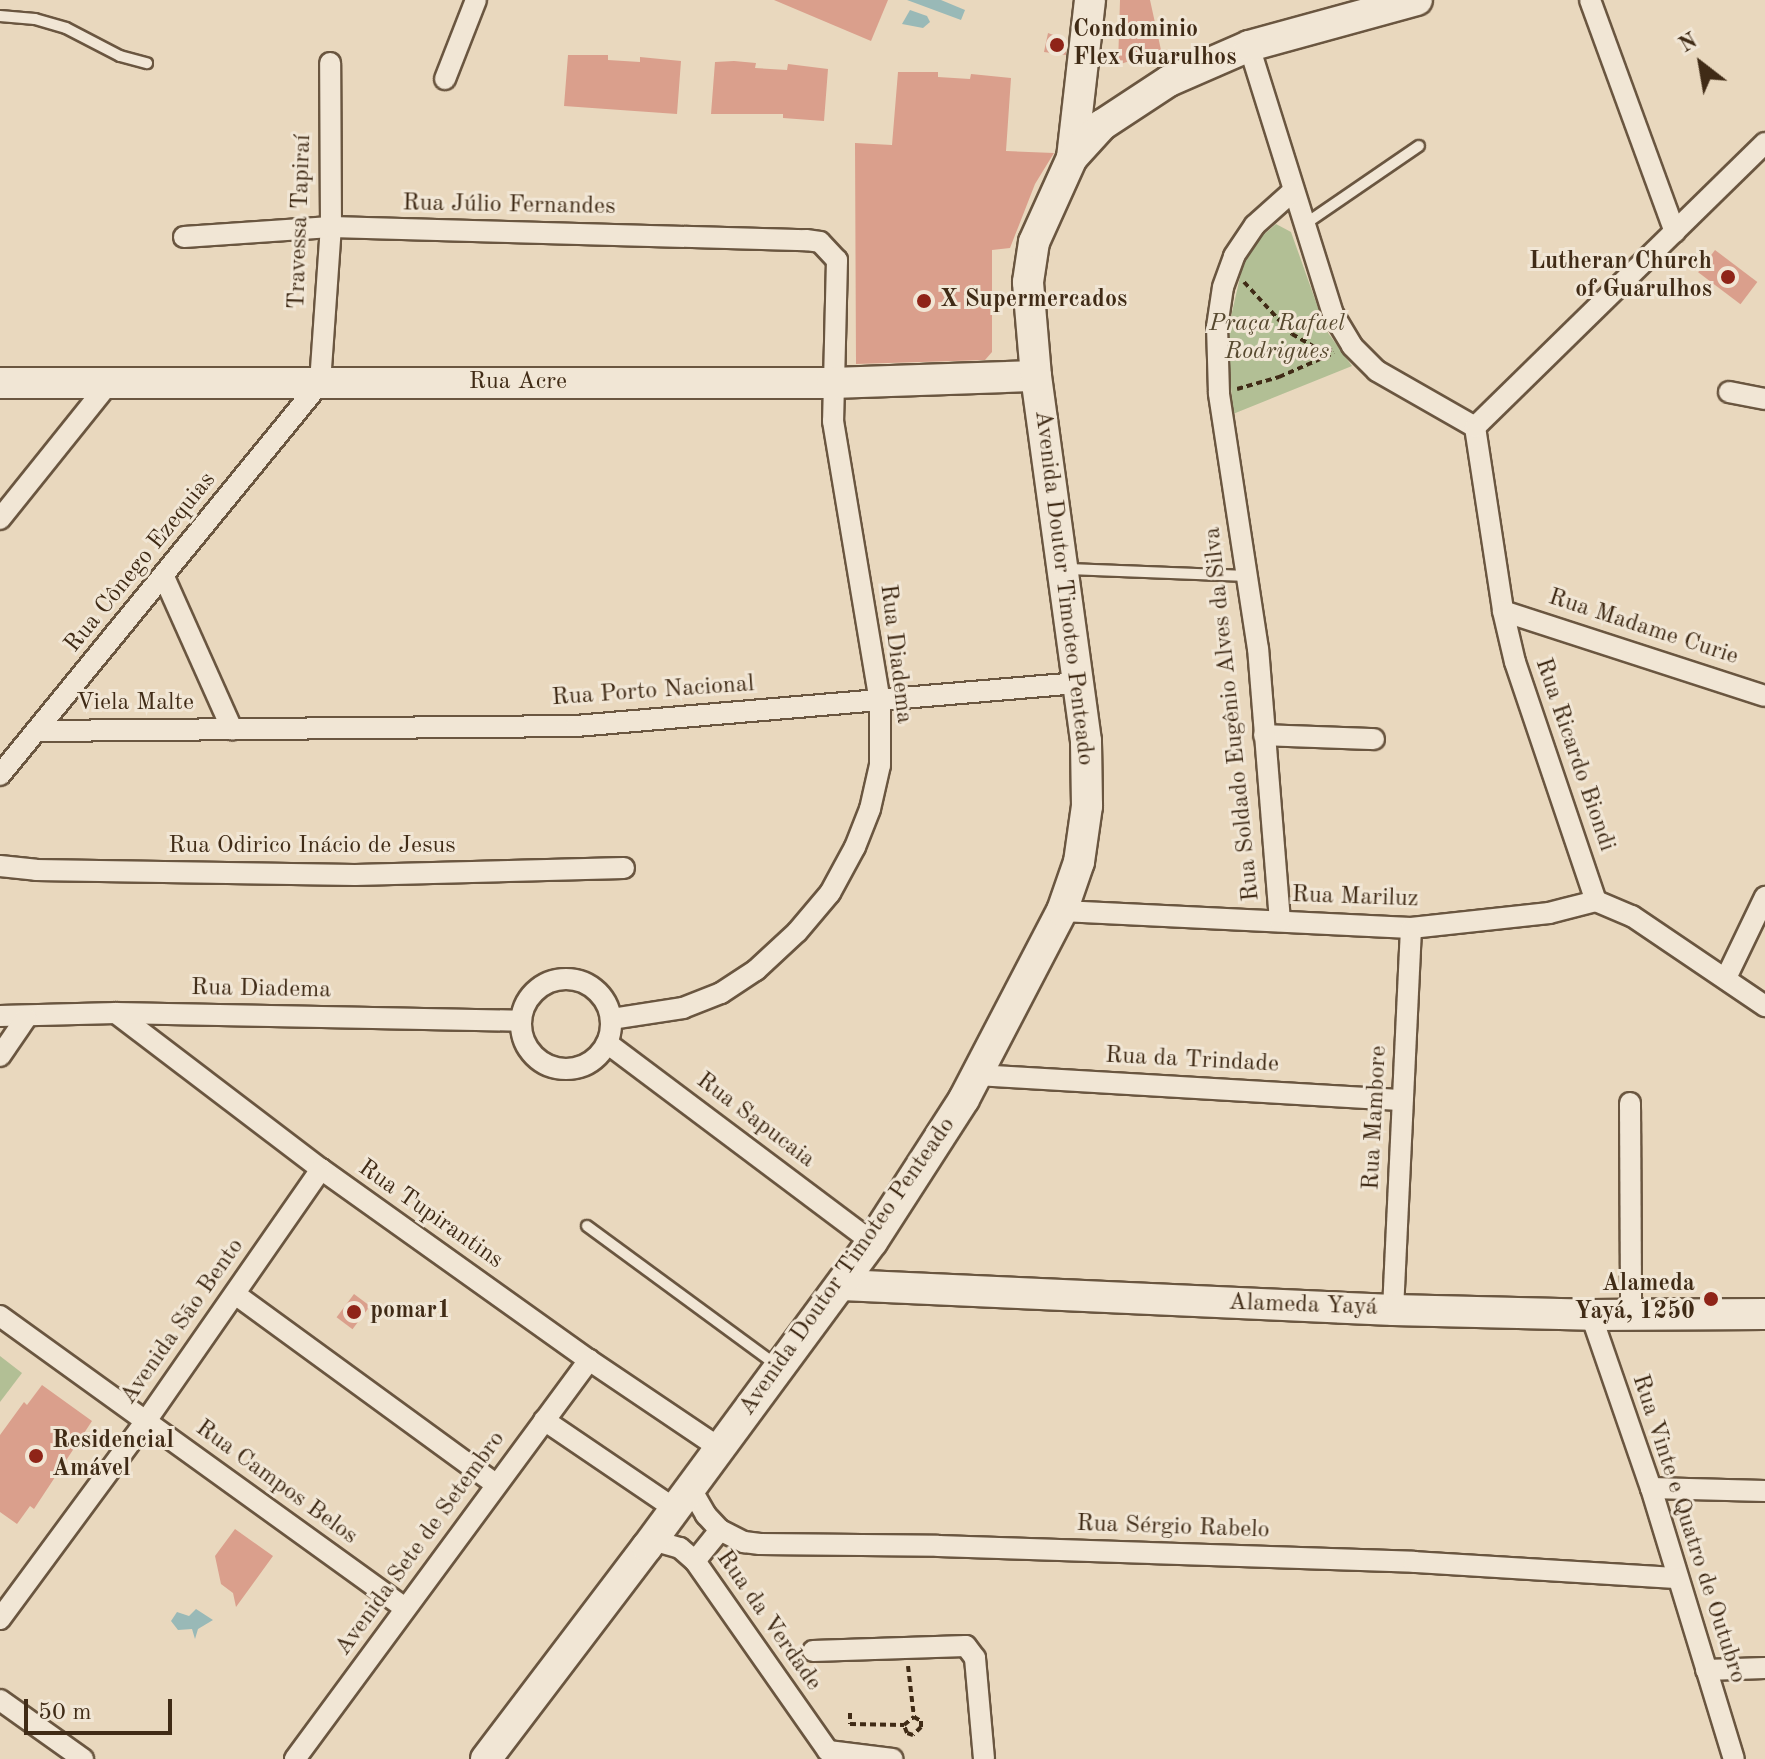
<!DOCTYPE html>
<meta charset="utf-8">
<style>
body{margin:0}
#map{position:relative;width:1765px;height:1759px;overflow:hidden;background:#e9d8be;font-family:"Old Standard TT",serif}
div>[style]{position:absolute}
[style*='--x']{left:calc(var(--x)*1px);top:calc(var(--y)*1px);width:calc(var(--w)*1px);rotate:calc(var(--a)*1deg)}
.green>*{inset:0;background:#b2bf95}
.water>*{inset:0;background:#99b9b7}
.building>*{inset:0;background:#da9f8c;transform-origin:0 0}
.path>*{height:4px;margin-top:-2px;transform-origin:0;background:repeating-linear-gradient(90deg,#402b16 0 6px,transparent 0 10px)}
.roads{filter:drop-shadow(2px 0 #6a5640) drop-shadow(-2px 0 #6a5640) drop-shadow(0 2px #6a5640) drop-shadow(0 -2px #6a5640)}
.lane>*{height:10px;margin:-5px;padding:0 5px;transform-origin:5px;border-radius:5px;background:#f1e6d5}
.street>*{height:20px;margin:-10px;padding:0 10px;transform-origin:10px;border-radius:10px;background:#f1e6d5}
.street>.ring{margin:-10px;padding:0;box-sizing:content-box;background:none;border:20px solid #f1e6d5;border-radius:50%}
.secondary>*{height:30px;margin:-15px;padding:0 15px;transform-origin:15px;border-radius:15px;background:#f1e6d5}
.dots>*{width:22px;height:22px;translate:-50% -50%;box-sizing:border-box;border:4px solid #f1e6d5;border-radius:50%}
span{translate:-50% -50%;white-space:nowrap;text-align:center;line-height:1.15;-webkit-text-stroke:6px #f1e6d5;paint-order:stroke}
.poi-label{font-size:24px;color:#402b16;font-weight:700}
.left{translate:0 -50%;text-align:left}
.right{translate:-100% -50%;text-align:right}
.street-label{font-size:24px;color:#402b16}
.park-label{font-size:24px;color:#57492f;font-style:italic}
.north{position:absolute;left:1661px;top:24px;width:80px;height:80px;-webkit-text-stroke:6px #f1e6d5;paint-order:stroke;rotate:329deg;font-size:22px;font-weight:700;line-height:32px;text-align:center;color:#402b16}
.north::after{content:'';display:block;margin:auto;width:28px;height:36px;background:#402b16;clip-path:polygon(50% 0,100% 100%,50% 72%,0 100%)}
.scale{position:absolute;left:24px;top:1699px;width:148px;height:36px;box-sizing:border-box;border:4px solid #402b16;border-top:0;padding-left:10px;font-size:24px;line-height:28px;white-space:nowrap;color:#402b16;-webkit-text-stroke:6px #f1e6d5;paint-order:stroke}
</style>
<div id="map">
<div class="green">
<div style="clip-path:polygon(1276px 224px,1291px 232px,1326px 330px,1352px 366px,1233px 414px,1227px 334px,1243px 264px,1262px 236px)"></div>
<div style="clip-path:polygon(0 1356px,22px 1373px,0 1402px)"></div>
</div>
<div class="water">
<div style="clip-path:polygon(907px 0,941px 0,965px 10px,961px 20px)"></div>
<div style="clip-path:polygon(910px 10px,927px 16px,930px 22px,923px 28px,902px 24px)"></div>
<div style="clip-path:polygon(196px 1609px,213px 1620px,198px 1629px,195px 1639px,192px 1629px,178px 1630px,171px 1621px,177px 1612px,189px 1616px)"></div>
</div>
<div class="building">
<div style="clip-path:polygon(774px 0,888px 0,871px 41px)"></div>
<div style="clip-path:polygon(1120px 0,1150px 0,1161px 50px,1118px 65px)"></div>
<div style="clip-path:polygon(1048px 33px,1067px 40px,1066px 55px,1044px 52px)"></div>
<div style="clip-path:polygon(568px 55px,608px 55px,608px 60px,640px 62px,640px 57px,681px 61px,677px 114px,564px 106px)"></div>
<div style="clip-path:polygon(734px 61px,756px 63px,755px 68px,787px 70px,788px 64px,828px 69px,824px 121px,783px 118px,783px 114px,711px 114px,715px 62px)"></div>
<div style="clip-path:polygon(898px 72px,938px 72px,938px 77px,970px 79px,971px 74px,1011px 78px,1006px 151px,1054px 153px,1035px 184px,1010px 248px,992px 250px,992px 352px,985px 360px,856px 364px,855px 143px,892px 145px)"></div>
<div style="left:1715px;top:250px;width:53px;height:28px;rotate:37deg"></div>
<div style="left:354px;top:1294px;width:20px;height:29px;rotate:37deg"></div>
<div style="clip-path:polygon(42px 1385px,92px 1421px,34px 1509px,30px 1506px,17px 1524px,0 1512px,0 1435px,24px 1402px,27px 1405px)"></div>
<div style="clip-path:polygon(235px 1529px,273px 1556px,236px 1607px,233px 1593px,221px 1584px,215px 1556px)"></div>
</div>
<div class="path">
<div style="--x:1244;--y:282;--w:71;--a:47.3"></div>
<div style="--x:1292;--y:334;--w:30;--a:30"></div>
<div style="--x:1318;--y:349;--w:14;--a:4"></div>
<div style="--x:1237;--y:389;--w:44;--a:-15.9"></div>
<div style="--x:1279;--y:377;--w:60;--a:-23.6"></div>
<div style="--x:908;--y:1666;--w:51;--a:83.3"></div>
<div style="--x:850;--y:1713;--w:11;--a:90"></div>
<div style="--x:850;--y:1724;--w:54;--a:1.1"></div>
<div style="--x:904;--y:1725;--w:13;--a:-39"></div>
<div style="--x:914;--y:1717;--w:8;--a:30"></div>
<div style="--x:921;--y:1721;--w:6;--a:90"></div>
<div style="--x:921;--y:1727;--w:11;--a:135"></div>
<div style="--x:913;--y:1735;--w:6;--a:-162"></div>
<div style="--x:907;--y:1733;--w:9;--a:-111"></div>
</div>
<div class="roads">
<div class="lane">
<div style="--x:0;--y:16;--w:35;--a:5"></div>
<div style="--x:35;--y:19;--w:32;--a:16"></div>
<div style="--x:66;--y:28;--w:61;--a:27.4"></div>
<div style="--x:120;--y:56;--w:28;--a:15"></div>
<div style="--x:1305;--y:224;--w:138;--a:-34.4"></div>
<div style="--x:1067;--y:569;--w:182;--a:2.2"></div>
<div style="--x:587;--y:1226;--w:235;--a:36.3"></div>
</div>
<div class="street">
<div style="--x:1590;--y:0;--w:247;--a:69.9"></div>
<div style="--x:1249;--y:46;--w:281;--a:72.6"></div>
<div style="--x:1333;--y:314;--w:37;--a:59"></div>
<div style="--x:1352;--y:346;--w:35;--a:45"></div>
<div style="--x:1377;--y:371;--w:113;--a:29.7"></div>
<div style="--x:445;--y:79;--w:85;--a:-68.6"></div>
<div style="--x:184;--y:237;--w:147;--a:-3.9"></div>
<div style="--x:331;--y:227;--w:475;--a:1.6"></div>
<div style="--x:806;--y:240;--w:14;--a:8"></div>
<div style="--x:820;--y:242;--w:25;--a:47"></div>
<div style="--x:837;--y:260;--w:161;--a:91.4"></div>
<div style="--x:833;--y:421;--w:284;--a:80.5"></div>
<div style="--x:880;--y:701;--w:64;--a:90"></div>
<div style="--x:880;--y:765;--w:45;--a:102.8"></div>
<div style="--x:870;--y:809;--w:41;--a:111.5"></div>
<div style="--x:855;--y:847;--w:52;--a:118.5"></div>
<div style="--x:830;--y:893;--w:51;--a:130.2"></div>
<div style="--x:797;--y:932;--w:56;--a:137.2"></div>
<div style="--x:756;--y:970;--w:42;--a:146.7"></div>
<div style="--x:721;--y:993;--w:41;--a:158.5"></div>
<div style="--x:683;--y:1008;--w:73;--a:171.3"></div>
<div style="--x:1729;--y:392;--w:37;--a:11"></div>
<div style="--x:1475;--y:427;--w:186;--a:81.3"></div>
<div style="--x:1503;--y:611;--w:52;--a:76.8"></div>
<div style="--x:1515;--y:662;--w:252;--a:71.3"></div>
<div style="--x:1596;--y:901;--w:39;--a:23"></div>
<div style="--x:1632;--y:916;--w:161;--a:34.1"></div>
<div style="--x:1475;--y:427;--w:406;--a:-44.4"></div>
<div style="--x:0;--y:519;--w:174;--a:-51.3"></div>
<div style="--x:164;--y:577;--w:167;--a:65.9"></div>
<div style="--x:1503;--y:611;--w:275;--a:18"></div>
<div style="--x:38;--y:731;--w:538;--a:-0.53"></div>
<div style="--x:576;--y:726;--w:504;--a:-4.9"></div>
<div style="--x:1264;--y:735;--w:110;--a:2.1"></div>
<div style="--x:0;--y:775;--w:506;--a:-50.77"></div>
<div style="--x:320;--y:383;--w:156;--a:-86"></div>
<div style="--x:331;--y:227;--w:164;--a:-90.3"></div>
<div style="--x:0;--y:866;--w:36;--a:6"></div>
<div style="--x:36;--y:870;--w:319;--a:0.9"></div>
<div style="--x:355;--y:875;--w:269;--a:-1.5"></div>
<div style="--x:1062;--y:911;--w:349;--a:2.8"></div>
<div style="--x:1411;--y:928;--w:139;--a:-6.2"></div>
<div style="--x:1549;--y:913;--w:49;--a:-14.3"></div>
<div style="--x:1280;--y:921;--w:273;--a:-94.6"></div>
<div style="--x:1258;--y:649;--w:259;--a:-98.7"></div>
<div style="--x:1219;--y:393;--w:66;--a:-91.7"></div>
<div style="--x:1217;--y:327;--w:40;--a:-81.5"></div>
<div style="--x:1223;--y:287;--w:33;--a:-70"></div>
<div style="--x:1234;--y:256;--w:37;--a:-56"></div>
<div style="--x:1255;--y:225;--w:50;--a:-41.7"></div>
<div style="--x:1726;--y:978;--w:90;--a:-64.3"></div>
<div class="ring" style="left:521px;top:979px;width:70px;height:70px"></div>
<div style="--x:116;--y:1013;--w:258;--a:37.3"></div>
<div style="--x:321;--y:1169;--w:329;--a:35.5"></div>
<div style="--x:589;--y:1360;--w:159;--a:34"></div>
<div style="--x:0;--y:1016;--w:116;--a:-1.5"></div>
<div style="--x:116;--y:1013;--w:404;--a:1.1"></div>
<div style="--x:607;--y:1043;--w:331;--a:36.9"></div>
<div style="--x:0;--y:1056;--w:46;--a:-55.6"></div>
<div style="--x:978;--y:1075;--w:425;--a:3.4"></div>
<div style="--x:1630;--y:1103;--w:210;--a:89.7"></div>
<div style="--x:235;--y:1294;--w:323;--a:36.1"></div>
<div style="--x:1393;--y:1310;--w:382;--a:-87.3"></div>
<div style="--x:1591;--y:1315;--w:183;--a:70.9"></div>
<div style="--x:1651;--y:1488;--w:283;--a:73"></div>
<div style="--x:0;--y:1316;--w:499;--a:35.8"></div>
<div style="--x:544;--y:1420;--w:158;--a:34.2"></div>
<div style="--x:1651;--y:1488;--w:114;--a:1.5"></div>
<div style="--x:691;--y:1489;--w:30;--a:60"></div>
<div style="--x:706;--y:1515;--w:21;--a:47"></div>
<div style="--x:720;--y:1530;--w:27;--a:27"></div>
<div style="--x:744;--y:1542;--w:16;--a:7"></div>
<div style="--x:760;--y:1544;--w:178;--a:0.6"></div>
<div style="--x:938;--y:1546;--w:476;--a:1.9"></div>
<div style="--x:1414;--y:1562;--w:264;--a:3.5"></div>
<div style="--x:652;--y:1540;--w:29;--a:16"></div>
<div style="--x:680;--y:1548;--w:20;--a:41"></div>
<div style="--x:695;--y:1561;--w:232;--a:55"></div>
<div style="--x:828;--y:1751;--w:65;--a:7"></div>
<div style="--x:695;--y:1561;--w:40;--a:-51"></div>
<div style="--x:0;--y:1619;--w:246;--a:-53.6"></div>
<div style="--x:146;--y:1421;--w:307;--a:-55.2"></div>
<div style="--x:813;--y:1651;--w:153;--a:-1.9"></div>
<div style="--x:966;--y:1646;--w:15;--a:53"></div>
<div style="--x:975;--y:1658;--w:101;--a:84.9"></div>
<div style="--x:1706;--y:1670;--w:59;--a:-1.9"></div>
<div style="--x:0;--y:1700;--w:102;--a:35.4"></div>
<div style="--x:295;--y:1759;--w:496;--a:-53.6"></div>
</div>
<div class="secondary">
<div style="--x:1072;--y:158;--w:159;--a:-83.5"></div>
<div style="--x:0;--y:383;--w:832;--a:0"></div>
<div style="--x:832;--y:383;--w:204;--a:-2"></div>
<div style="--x:842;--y:1285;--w:552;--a:2.6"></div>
<div style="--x:1393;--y:1310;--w:198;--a:1.4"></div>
<div style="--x:1591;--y:1315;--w:174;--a:-0.3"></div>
<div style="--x:486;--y:1759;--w:266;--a:-52.8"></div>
<div style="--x:647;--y:1547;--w:379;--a:-53.6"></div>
<div style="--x:872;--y:1242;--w:170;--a:-57.2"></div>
<div style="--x:964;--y:1099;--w:212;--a:-62.5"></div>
<div style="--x:1062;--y:911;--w:52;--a:-70.9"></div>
<div style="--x:1079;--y:862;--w:57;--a:-81.9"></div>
<div style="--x:1087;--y:806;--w:65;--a:-90.9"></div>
<div style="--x:1086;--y:741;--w:368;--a:-97.8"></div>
<div style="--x:1036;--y:376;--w:94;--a:-94.9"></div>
<div style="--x:1028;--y:282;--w:40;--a:-81.5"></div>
<div style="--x:1034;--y:242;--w:92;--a:-65.7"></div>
<div style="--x:1072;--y:158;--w:45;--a:-47.7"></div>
<div style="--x:1102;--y:125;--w:80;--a:-33.3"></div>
<div style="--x:1169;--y:81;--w:87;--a:-23.6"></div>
<div style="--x:1249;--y:46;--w:174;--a:-15.3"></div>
</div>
</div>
<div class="dots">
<div style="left:1057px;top:45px;background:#8f2418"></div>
<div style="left:1728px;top:277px;background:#8f2418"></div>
<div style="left:924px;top:301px;background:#8f2418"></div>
<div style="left:1711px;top:1299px;background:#8f2418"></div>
<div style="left:354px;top:1312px;background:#8f2418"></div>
<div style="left:36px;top:1456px;background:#8f2418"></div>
</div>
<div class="poi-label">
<span class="left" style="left:1073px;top:45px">Condominio<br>Flex Guarulhos</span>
<span class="right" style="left:1712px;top:277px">Lutheran Church<br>of Guarulhos</span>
<span class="left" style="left:940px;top:301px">X Supermercados</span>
<span class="right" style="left:1695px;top:1299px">Alameda<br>Yayá, 1250</span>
<span class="left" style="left:370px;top:1312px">pomar1</span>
<span class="left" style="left:52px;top:1456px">Residencial<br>Amável</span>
</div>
<div class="street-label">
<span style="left:509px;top:206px;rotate:1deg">Rua Júlio Fernandes</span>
<span style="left:301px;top:222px;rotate:-88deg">Travessa Tapiraí</span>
<span style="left:518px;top:383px">Rua Acre</span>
<span style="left:141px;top:563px;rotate:-51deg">Rua Cônego Ezequias</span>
<span style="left:1063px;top:588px;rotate:83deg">Avenida Doutor Timoteo Penteado</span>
<span style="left:1643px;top:628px;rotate:18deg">Rua Madame Curie</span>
<span style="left:895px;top:654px;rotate:83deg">Rua Diadema</span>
<span style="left:653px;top:692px;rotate:-4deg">Rua Porto Nacional</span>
<span style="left:135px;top:704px">Viela Malte</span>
<span style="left:1233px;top:714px;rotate:-96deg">Rua Soldado Eugênio Alves da Silva</span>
<span style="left:1574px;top:755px;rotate:71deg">Rua Ricardo Biondi</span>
<span style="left:312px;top:847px">Rua Odirico Inácio de Jesus</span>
<span style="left:1355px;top:898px;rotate:2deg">Rua Mariluz</span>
<span style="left:261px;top:990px;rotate:1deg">Rua Diadema</span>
<span style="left:1192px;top:1061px;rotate:3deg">Rua da Trindade</span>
<span style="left:1376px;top:1118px;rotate:-87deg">Rua Mambore</span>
<span style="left:755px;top:1121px;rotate:37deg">Rua Sapucaia</span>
<span style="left:430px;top:1215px;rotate:35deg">Rua Tupirantins</span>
<span style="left:848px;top:1267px;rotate:-55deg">Avenida Doutor Timoteo Penteado</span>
<span style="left:1303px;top:1306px;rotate:2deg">Alameda Yayá</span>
<span style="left:183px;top:1322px;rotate:-55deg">Avenida São Bento</span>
<span style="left:276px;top:1483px;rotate:36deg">Rua Campos Belos</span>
<span style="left:1173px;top:1528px;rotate:2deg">Rua Sérgio Rabelo</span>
<span style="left:1688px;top:1529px;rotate:72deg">Rua Vinte e Quatro de Outubro</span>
<span style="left:421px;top:1544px;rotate:-54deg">Avenida Sete de Setembro</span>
<span style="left:768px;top:1621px;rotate:55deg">Rua da Verdade</span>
</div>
<div class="park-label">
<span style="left:1277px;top:339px">Praça Rafael<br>Rodrigues</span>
</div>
<div class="north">N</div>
<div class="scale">50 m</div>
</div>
